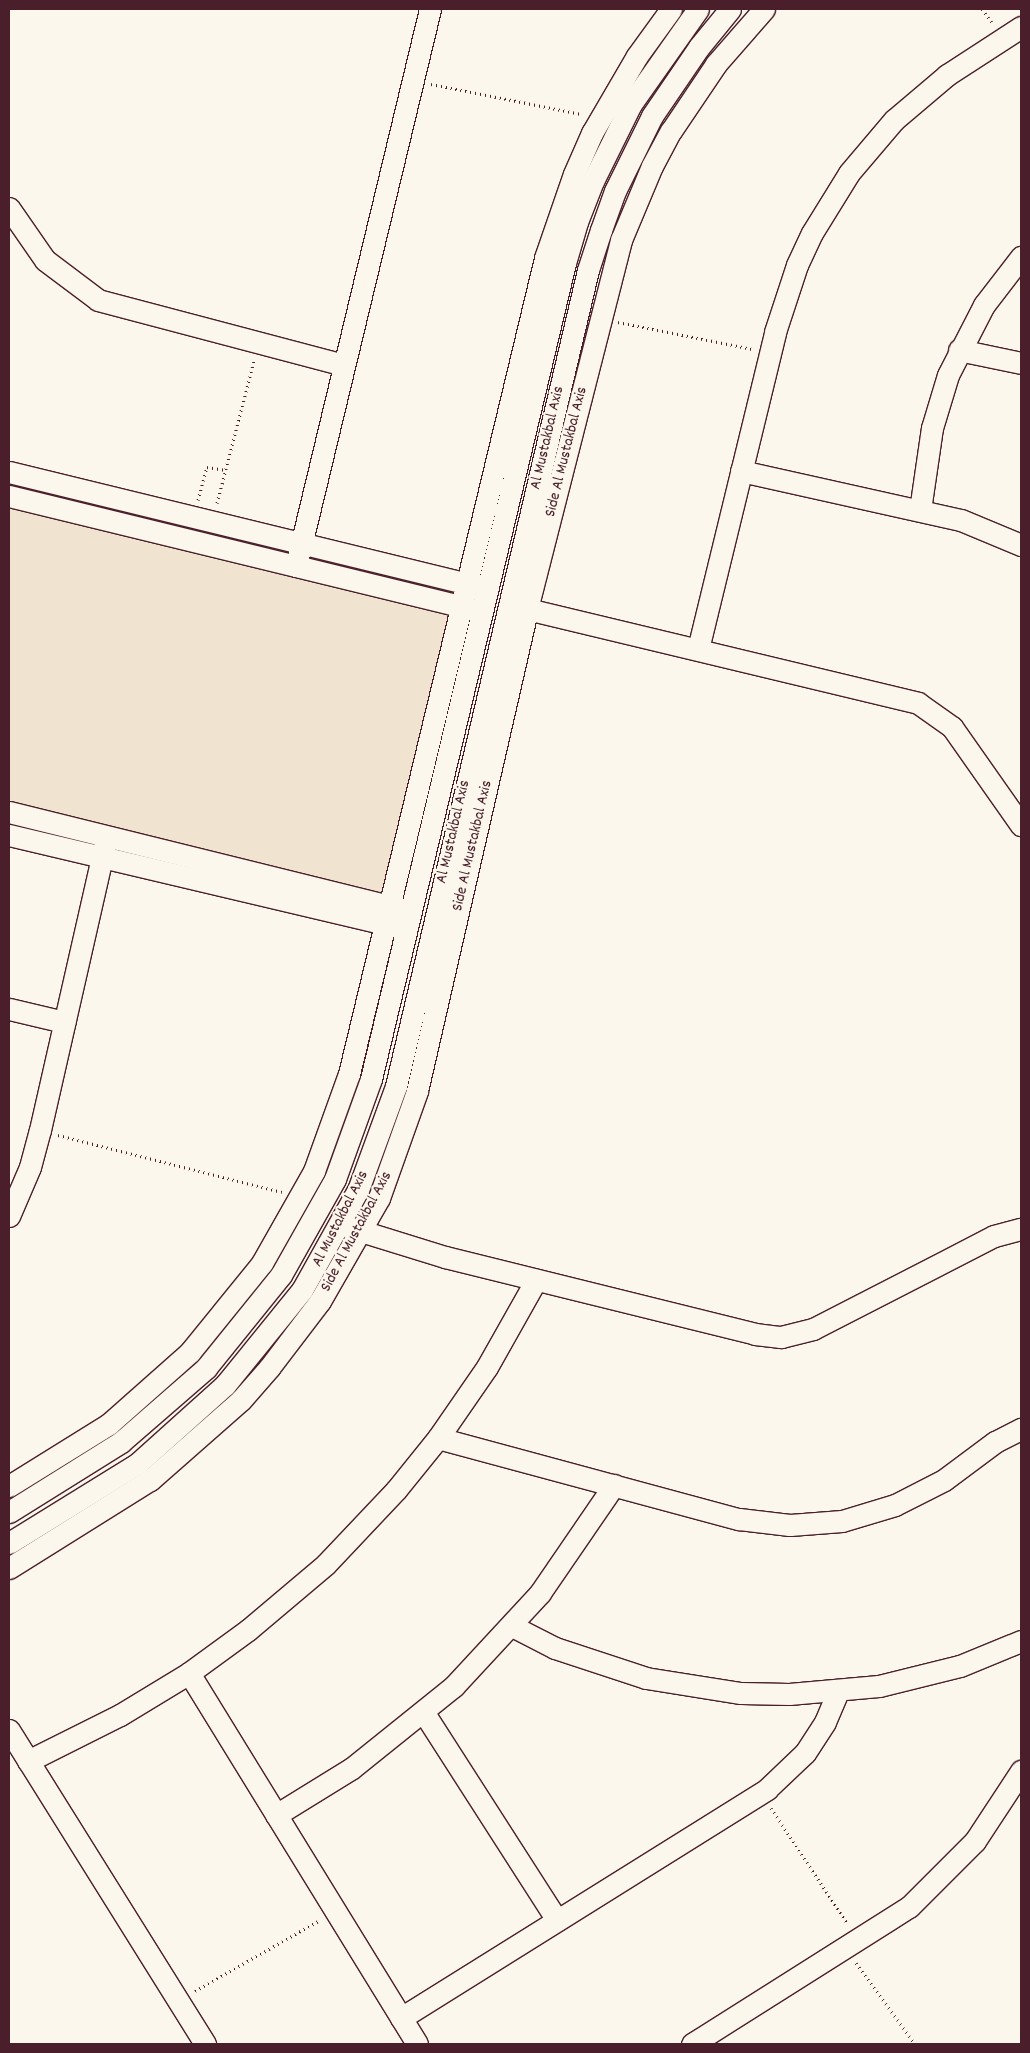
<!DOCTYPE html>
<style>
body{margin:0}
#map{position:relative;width:1030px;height:2053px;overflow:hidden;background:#fbf7ec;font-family:Dekko,sans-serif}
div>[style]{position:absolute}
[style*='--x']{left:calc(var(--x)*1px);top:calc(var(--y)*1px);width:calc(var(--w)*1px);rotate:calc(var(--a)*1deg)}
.built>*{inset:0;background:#f0e3cf}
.path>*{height:3px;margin-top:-1.5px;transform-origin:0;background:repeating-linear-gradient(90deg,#4a1f2b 0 1px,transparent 0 5px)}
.roads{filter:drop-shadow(1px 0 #4a1f2b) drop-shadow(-1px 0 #4a1f2b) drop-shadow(0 1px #4a1f2b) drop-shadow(0 -1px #4a1f2b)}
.minor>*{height:21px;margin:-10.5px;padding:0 10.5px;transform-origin:10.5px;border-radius:10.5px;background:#fbf7ec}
span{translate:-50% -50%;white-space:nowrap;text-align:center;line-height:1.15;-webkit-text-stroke:4.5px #fbf7ec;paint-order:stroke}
.street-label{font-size:16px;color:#4a1f2b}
.frame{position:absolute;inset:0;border:10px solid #4a1f2b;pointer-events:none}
</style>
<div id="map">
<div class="built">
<div style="clip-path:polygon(9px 483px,93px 507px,496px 599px,417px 923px,9px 825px)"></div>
</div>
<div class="path">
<div style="--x:982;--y:9;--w:17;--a:54"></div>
<div style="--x:431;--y:84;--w:153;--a:11.3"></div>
<div style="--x:618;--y:322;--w:137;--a:11.4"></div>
<div style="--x:198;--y:500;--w:34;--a:-75"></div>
<div style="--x:207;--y:467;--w:19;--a:9"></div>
<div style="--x:217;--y:503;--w:147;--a:-75.4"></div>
<div style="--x:58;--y:1135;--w:231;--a:14.3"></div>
<div style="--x:771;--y:1808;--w:138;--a:56.5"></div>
<div style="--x:856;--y:1963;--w:100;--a:53.9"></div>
<div style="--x:195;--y:1991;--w:144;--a:-29.6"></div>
</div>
<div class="roads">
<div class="minor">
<div style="--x:9;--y:208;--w:63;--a:55.3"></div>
<div style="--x:45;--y:260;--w:66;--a:37"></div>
<div style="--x:98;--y:300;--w:254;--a:14.8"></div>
<div style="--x:959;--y:350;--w:63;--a:11.8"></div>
<div style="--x:741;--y:471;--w:225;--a:12.6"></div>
<div style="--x:961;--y:520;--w:65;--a:22.6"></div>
<div style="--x:9;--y:472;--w:485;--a:13.7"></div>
<div style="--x:9;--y:496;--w:480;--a:13.7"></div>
<div style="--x:920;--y:510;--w:83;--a:-81.7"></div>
<div style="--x:932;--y:428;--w:55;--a:-73.2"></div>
<div style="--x:948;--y:375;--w:79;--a:-62.8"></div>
<div style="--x:984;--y:305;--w:61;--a:-52.4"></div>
<div style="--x:296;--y:566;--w:573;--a:-76.47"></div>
<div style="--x:519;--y:598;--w:14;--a:54"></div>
<div style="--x:527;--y:609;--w:402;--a:13.5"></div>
<div style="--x:918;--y:703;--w:42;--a:35.2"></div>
<div style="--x:952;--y:727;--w:120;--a:54.9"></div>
<div style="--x:698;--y:649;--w:326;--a:-76.3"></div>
<div style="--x:775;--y:332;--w:71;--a:-71.8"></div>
<div style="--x:797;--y:265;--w:35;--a:-65"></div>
<div style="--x:812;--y:233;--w:70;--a:-58.3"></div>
<div style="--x:849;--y:173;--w:70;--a:-49.7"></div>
<div style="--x:894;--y:120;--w:70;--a:-40.3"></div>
<div style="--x:947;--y:75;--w:88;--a:-33"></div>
<div style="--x:9;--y:812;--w:405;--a:13.9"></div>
<div style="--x:9;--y:835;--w:400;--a:13.3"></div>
<div style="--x:9;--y:1009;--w:57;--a:13.3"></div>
<div style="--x:9;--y:1216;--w:53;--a:-66.8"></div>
<div style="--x:30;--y:1167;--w:38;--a:-75"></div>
<div style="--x:40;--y:1130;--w:293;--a:-77.2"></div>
<div style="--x:348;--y:1227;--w:102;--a:17.2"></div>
<div style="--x:445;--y:1257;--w:319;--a:13.9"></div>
<div style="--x:755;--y:1334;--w:26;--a:7"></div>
<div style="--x:781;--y:1337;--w:33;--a:-14"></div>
<div style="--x:813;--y:1329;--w:203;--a:-27.2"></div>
<div style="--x:994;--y:1236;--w:28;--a:-15"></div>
<div style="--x:438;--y:1438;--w:312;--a:15.1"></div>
<div style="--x:739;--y:1519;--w:51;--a:6.7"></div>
<div style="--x:790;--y:1525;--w:52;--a:-4.4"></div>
<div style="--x:842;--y:1521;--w:55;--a:-16.8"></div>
<div style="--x:895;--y:1505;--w:55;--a:-27"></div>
<div style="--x:944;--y:1480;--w:64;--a:-36.7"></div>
<div style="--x:995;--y:1442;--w:29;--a:-27"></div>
<div style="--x:9;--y:1486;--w:118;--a:-31.8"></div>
<div style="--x:109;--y:1424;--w:108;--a:-41.6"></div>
<div style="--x:190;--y:1352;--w:114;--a:-51"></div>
<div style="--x:262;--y:1263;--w:106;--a:-60.5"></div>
<div style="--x:314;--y:1171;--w:103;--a:-70.2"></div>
<div style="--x:349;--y:1074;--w:839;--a:-76.49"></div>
<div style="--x:545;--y:258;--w:89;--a:-71"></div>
<div style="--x:574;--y:174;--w:45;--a:-66.3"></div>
<div style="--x:592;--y:133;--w:89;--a:-59.7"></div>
<div style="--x:637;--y:56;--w:58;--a:-54.1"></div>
<div style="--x:9;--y:1512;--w:132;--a:-32"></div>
<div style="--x:121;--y:1442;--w:113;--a:-41"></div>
<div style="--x:206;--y:1368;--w:119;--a:-51.1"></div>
<div style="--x:281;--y:1275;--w:110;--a:-60.6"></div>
<div style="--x:335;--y:1179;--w:106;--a:-70.2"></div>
<div style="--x:371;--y:1079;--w:839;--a:-76.63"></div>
<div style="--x:565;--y:263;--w:43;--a:-73.7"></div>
<div style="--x:577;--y:222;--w:44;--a:-68.7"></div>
<div style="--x:593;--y:181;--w:86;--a:-63.7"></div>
<div style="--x:631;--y:104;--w:116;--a:-54.8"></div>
<div style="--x:9;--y:1543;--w:150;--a:-31.7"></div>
<div style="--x:137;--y:1464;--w:118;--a:-41.9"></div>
<div style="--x:225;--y:1385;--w:122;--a:-51"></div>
<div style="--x:302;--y:1290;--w:115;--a:-60.8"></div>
<div style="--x:358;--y:1190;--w:111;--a:-69.9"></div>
<div style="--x:396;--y:1086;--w:838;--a:-76.76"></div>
<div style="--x:588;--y:270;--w:42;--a:-72"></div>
<div style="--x:601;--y:230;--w:41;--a:-70.3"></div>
<div style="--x:615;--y:191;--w:84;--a:-63.7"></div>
<div style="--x:652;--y:116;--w:83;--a:-55.7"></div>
<div style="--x:699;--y:47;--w:49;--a:-50.8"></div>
<div style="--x:9;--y:1568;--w:166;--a:-32"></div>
<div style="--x:150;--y:1480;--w:121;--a:-41.3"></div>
<div style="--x:241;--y:1400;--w:43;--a:-48.8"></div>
<div style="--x:269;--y:1368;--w:84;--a:-52.7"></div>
<div style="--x:320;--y:1301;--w:119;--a:-60.2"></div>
<div style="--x:379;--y:1198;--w:114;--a:-70.4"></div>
<div style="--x:417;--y:1091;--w:494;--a:-77.1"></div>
<div style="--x:527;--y:609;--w:381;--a:-75.7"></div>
<div style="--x:621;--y:240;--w:80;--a:-67.3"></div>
<div style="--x:652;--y:166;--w:40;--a:-62"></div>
<div style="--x:671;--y:131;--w:81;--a:-56.1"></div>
<div style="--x:716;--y:64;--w:73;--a:-48.9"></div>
<div style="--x:512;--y:1626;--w:48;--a:27.1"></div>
<div style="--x:555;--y:1648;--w:96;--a:18.2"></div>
<div style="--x:646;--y:1678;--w:96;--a:9"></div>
<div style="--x:741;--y:1693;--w:48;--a:1.2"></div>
<div style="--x:789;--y:1694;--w:90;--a:-5.1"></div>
<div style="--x:879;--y:1686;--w:83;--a:-13.9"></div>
<div style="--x:960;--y:1666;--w:66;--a:-22.3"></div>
<div style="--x:189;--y:1673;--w:435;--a:58.4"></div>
<div style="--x:424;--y:1713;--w:246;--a:57.3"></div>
<div style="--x:9;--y:1730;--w:370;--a:58"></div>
<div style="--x:28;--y:1761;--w:103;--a:-26.6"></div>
<div style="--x:120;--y:1715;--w:81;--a:-31.3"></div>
<div style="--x:189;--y:1673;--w:73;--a:-36.1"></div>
<div style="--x:248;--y:1630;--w:102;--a:-40.2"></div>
<div style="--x:326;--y:1564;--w:102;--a:-46.6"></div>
<div style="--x:396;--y:1490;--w:67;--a:-51.1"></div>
<div style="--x:438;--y:1438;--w:86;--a:-55.4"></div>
<div style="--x:487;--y:1367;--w:100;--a:-60.6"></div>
<div style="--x:276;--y:1815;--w:89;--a:-31.7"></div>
<div style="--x:352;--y:1768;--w:131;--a:-38.8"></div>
<div style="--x:454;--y:1686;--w:127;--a:-47.2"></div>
<div style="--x:540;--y:1593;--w:131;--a:-55.6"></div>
<div style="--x:401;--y:2018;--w:432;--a:-32"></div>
<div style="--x:767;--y:1789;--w:52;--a:-43.5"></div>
<div style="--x:805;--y:1753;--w:37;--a:-57"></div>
<div style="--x:825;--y:1722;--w:33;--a:-67"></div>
<div style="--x:692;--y:2044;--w:257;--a:-32.3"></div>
<div style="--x:909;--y:1907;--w:93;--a:-45"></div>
<div style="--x:975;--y:1841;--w:84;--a:-56.7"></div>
</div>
</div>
<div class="street-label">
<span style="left:548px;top:438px;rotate:-77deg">Al Mustakbal Axis</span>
<span style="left:567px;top:452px;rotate:-76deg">Side Al Mustakbal Axis</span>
<span style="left:454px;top:832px;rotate:-77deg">Al Mustakbal Axis</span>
<span style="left:473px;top:846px;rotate:-77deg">Side Al Mustakbal Axis</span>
<span style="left:341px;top:1219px;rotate:-63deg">Al Mustakbal Axis</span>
<span style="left:357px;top:1232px;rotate:-62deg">Side Al Mustakbal Axis</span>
</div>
<div class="frame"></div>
</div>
